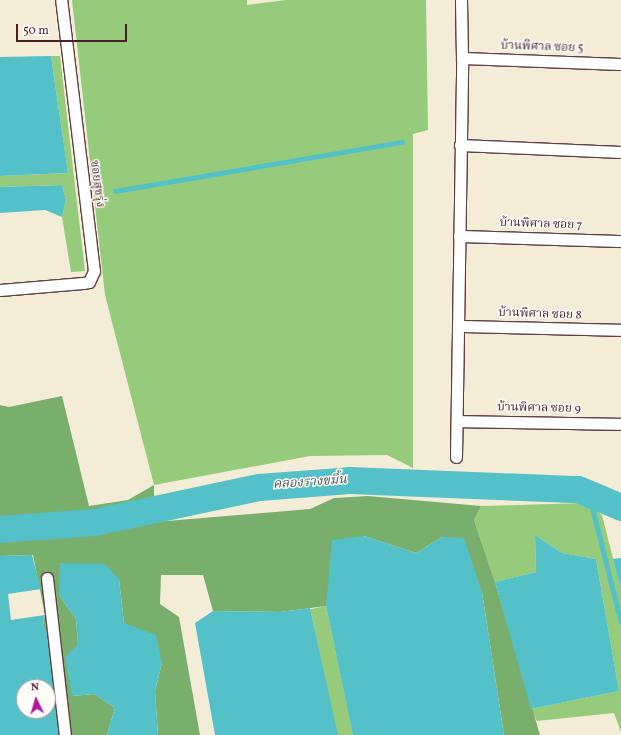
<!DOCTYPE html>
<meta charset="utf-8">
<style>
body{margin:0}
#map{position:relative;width:621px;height:735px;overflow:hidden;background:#f3edd8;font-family:Vollkorn,"Noto Serif Thai",serif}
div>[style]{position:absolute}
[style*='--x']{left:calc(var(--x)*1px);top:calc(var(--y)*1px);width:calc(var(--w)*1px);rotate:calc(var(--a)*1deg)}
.green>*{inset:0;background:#97cb7c;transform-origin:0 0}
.forest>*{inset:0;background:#79af6c}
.water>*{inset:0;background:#53c1c7}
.stream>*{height:4.5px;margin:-2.25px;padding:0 2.25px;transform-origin:2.25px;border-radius:2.25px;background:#53c1c7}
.river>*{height:27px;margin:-13.5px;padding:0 13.5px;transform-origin:13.5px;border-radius:13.5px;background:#53c1c7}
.roads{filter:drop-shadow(1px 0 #633e45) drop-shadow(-1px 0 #633e45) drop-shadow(0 1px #633e45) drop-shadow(0 -1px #633e45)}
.street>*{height:11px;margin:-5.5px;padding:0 5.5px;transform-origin:5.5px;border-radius:5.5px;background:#fff}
span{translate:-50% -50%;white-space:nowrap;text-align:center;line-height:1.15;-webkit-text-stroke:3px #fdfcf7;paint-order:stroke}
.street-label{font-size:12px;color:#4a1f2b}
.water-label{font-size:13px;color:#4d5862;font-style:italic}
.north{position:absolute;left:16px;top:679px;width:40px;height:40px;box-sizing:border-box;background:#fdfcf7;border:1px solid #b5a4a5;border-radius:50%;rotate:355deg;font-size:11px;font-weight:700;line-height:16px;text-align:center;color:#4a1f2b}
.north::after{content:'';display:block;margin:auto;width:14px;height:18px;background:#b5179e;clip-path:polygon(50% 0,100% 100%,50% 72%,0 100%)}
.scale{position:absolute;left:16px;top:24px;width:111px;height:18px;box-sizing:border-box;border:2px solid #4a1f2b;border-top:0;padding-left:5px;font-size:12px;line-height:14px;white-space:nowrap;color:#4a1f2b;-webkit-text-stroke:3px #fdfcf7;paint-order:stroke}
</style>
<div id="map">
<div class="green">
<div style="clip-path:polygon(72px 0,247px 0,247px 5px,286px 0,426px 0,428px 130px,413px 134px,413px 468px,387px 455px,310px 456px,154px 485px,105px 295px)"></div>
<div style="clip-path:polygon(51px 56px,60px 56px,85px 271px,71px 272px,62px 217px,66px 200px,62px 185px,0 187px,0 176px,68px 173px)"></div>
<div style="clip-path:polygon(586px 503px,602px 515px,621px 590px,621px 732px,614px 713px,537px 721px,531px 709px,619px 691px,596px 559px,562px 553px,535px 535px,536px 572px,495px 582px,474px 520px,481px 506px)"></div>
<div style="left:326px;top:606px;width:132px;height:16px;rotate:78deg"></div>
</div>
<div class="forest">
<div style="clip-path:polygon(62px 396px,89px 506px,128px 500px,154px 485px,154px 497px,98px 514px,0 520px,0 405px,9px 407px)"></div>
<div style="clip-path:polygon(368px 496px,481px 506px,474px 520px,495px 582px,540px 735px,504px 735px,482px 592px,442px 537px,416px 553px,364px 536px,330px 583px,326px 606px,280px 612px,213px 611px,203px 575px,161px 575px,160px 604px,179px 617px,200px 735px,158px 735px,155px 691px,162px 663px,124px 623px,119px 579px,59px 595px,76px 619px,78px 644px,72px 696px,94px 694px,115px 708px,107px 735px,69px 735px,43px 625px,45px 615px,33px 555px,0 556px,0 535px,310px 509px,334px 498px)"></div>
</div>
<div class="water">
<div style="clip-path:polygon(51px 56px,68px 173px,0 176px,0 57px)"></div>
<div style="clip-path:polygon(62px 185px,66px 200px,62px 217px,45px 210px,0 213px,0 187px)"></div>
<div style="clip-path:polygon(535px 535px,562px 553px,596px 559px,619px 691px,531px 709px,495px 582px,536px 572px)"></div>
<div style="clip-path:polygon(364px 536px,416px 553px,442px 537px,464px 538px,482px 592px,504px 735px,353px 735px,326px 606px,332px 540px)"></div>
<div style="clip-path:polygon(evenodd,32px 555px,41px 589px,8px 594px,11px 620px,45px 615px,43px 625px,49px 633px,60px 735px,0 735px,0 556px,32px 555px,24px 687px,48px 687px,48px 711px,24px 711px,24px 687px)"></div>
<div style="clip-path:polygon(621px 558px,621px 590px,613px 559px)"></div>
<div style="clip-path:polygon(60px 563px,105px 564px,119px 579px,124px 623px,156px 635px,162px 663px,155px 691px,158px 735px,107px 735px,115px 708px,94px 694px,72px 696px,65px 657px,78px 644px,76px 619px,59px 595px)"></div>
<div style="clip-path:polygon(310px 608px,338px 735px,215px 735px,195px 623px,213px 611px,280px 612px)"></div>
</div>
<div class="stream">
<div style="--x:115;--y:191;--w:291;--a:-9.7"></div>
<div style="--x:589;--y:493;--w:132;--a:76"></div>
</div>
<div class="river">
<div style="--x:0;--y:529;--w:94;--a:-4.3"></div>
<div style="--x:94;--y:522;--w:169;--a:-12"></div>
<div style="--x:259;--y:487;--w:90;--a:-4.4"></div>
<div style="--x:349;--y:480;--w:229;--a:2.3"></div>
<div style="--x:578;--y:489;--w:47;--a:22.7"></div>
</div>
<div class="roads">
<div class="street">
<div style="--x:462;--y:58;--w:159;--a:2.2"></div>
<div style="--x:460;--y:145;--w:161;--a:2.5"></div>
<div style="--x:459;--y:236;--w:162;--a:1.8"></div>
<div style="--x:0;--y:290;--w:83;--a:-4.8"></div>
<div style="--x:83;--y:283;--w:6;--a:-9"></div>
<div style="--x:89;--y:282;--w:12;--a:-66"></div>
<div style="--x:94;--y:271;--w:273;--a:-96.9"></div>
<div style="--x:458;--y:326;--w:163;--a:1.4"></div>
<div style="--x:457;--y:421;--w:164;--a:1"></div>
<div style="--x:456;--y:457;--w:399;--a:-89.1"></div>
<div style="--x:462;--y:58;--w:58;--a:-91"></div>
<div style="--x:47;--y:578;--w:158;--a:83.5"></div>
</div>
</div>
<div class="street-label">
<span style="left:542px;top:48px;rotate:2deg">บ้านพิศาล ซอย 5</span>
<span style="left:96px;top:184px;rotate:82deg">ซอยสุขรุ่ง</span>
<span style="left:541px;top:225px;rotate:2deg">บ้านพิศาล ซอย 7</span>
<span style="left:540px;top:315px;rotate:2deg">บ้านพิศาล ซอย 8</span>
<span style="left:539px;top:409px;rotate:1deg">บ้านพิศาล ซอย 9</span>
</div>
<div class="water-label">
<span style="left:310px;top:483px;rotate:-4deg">คลองรางขมิ้น</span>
</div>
<div class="north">N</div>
<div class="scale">50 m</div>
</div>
